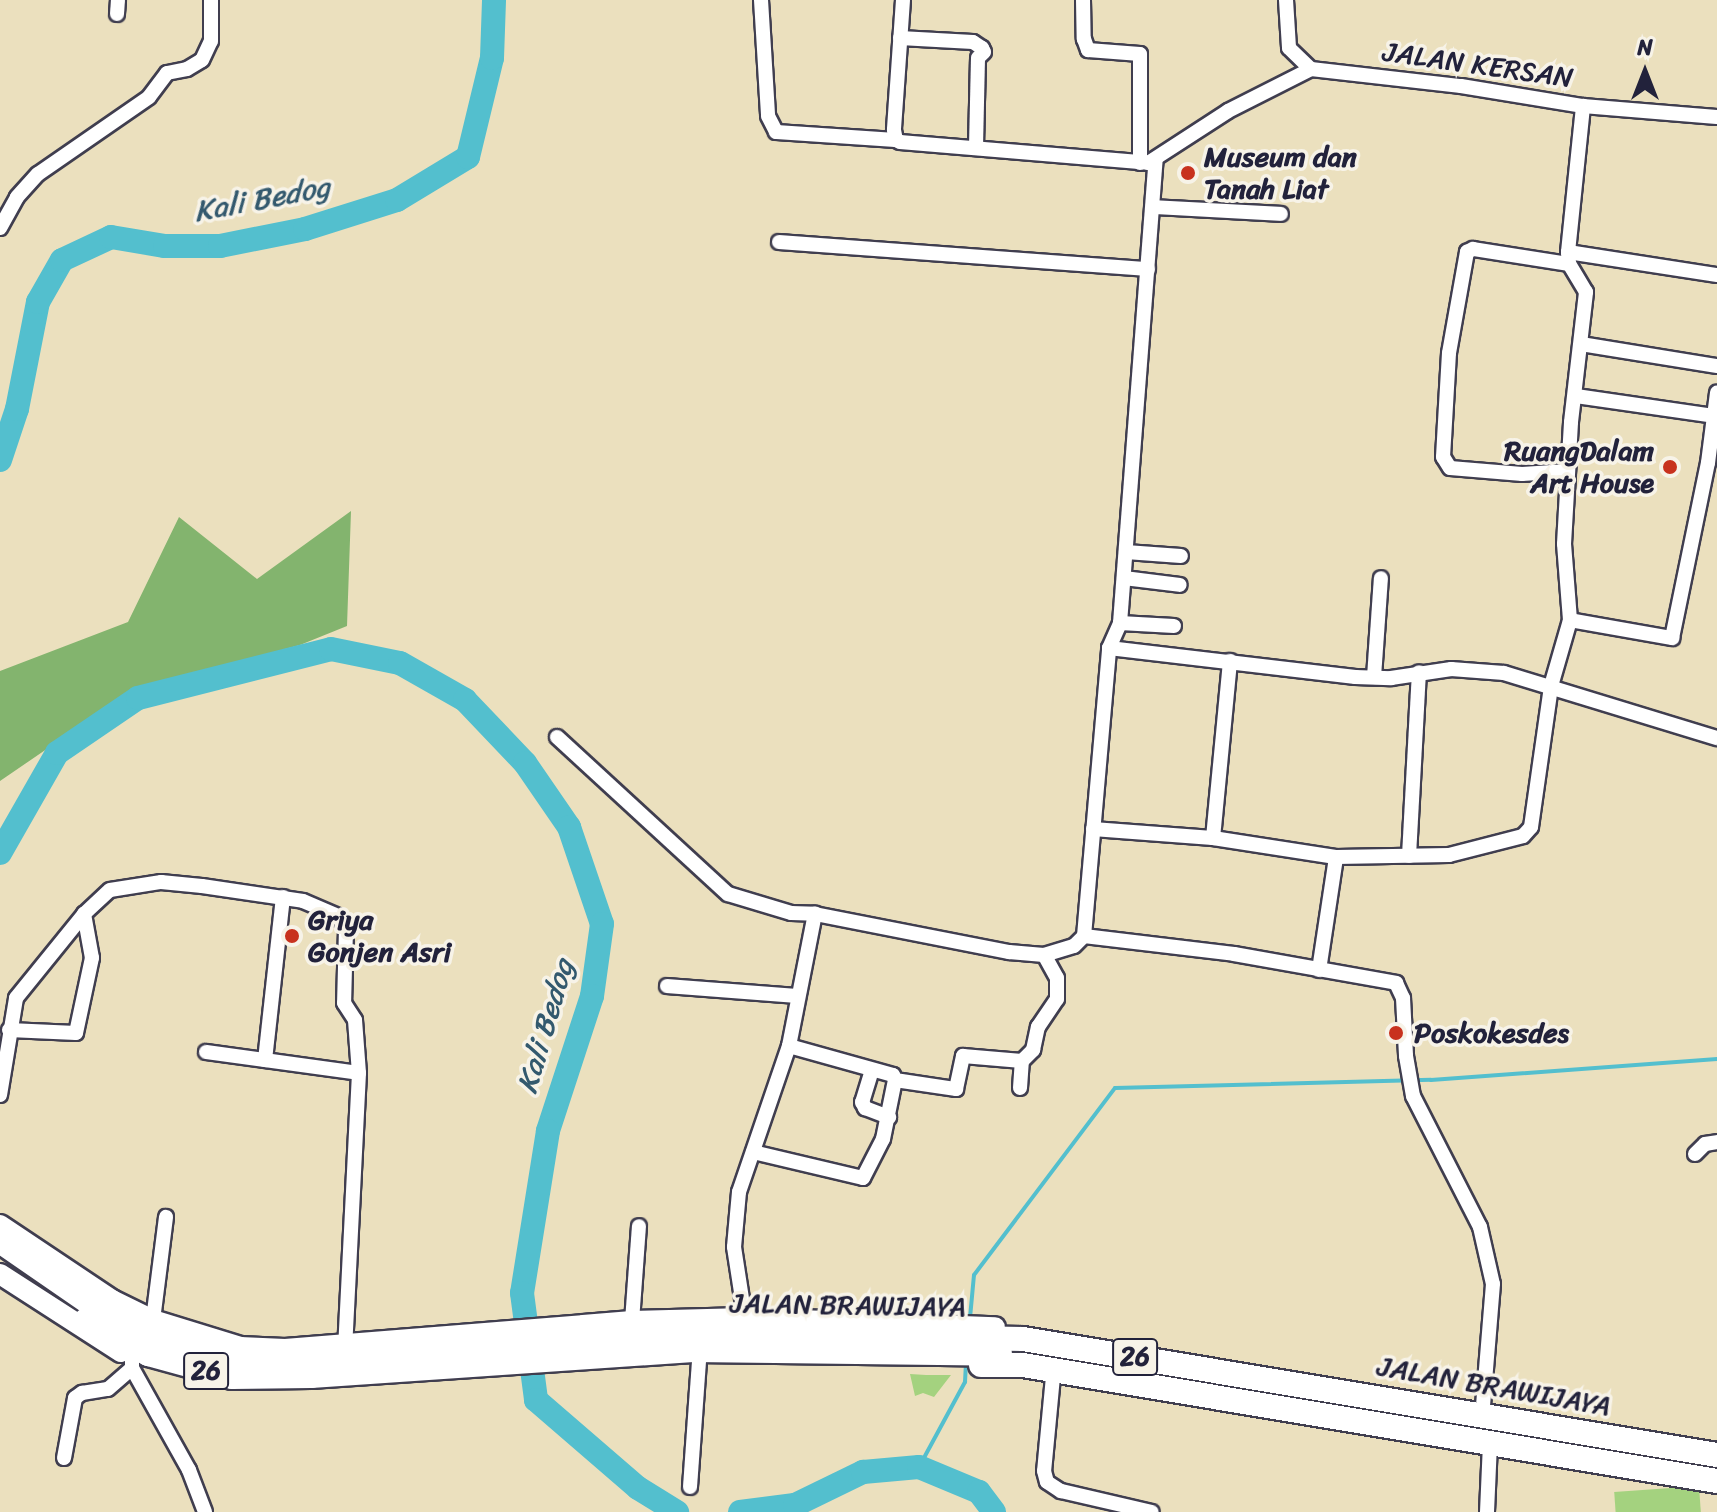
<!DOCTYPE html>
<style>
body{margin:0}
#map{position:relative;width:1717px;height:1512px;overflow:hidden;background:#ebe0be;font-family:Sriracha,sans-serif}
div>[style]{position:absolute}
[style*='--x']{left:calc(var(--x)*1px);top:calc(var(--y)*1px);width:calc(var(--w)*1px);rotate:calc(var(--a)*1deg)}
.green>*{inset:0;background:#a4d27f;transform-origin:0 0}
.forest>*{inset:0;background:#83b46e}
.stream>*{height:4px;margin:-2px;padding:0 2px;transform-origin:2px;border-radius:2px;background:#53bfce}
.river>*{height:24px;margin:-12px;padding:0 12px;transform-origin:12px;border-radius:12px;background:#53bfce}
.roads{filter:drop-shadow(2px 0 #403e4f) drop-shadow(-2px 0 #403e4f) drop-shadow(0 2px #403e4f) drop-shadow(0 -2px #403e4f)}
.street>*{height:14px;margin:-7px;padding:0 7px;transform-origin:7px;border-radius:7px;background:#fff}
.secondary>*{height:20px;margin:-10px;padding:0 10px;transform-origin:10px;border-radius:10px;background:#fff}
.highway>*{height:24px;margin:-12px;padding:0 12px;transform-origin:12px;border-radius:12px;background:#fff}
.dots>*{width:22px;height:22px;translate:-50% -50%;box-sizing:border-box;border:4px solid #f7f3e8;border-radius:50%}
span{translate:-50% -50%;white-space:nowrap;text-align:center;line-height:1.15;-webkit-text-stroke:7px #f7f3e8;paint-order:stroke}
.shield-label span{padding:2px 6px;background:#f7f3e8;border:2px solid;border-radius:6px;-webkit-text-stroke-width:0}
.shield-label{font-size:26px;color:#22223b;font-weight:700}
.street-label{font-size:28px;color:#22223b}
.poi-label{font-size:28px;color:#22223b;font-weight:700}
.left{translate:0 -50%;text-align:left}
.right{translate:-100% -50%;text-align:right}
.water-label{font-size:30px;color:#33596e;font-style:italic}
.north{position:absolute;left:1605px;top:32px;width:80px;height:80px;-webkit-text-stroke:6px #f7f3e8;paint-order:stroke;rotate:0deg;font-size:22px;font-weight:700;line-height:32px;text-align:center;color:#22223b}
.north::after{content:'';display:block;margin:auto;width:28px;height:36px;background:#22223b;clip-path:polygon(50% 0,100% 100%,50% 72%,0 100%)}
</style>
<div id="map">
<div class="green">
<div style="clip-path:polygon(910px 1374px,926px 1375px,951px 1375px,934px 1397px,923px 1393px,915px 1396px)"></div>
<div style="left:1699px;top:1486px;width:26px;height:85px;rotate:86deg"></div>
</div>
<div class="forest">
<div style="clip-path:polygon(351px 511px,347px 626px,300px 645px,133px 690px,0 781px,0 671px,128px 622px,179px 517px,257px 579px)"></div>
</div>
<div class="stream">
<div style="--x:970;--y:1318;--w:43;--a:-84.7"></div>
<div style="--x:974;--y:1275;--w:234;--a:-53"></div>
<div style="--x:1115;--y:1088;--w:316;--a:-1.5"></div>
<div style="--x:1431;--y:1080;--w:287;--a:-4.2"></div>
<div style="--x:919;--y:1467;--w:97;--a:-61.6"></div>
<div style="--x:965;--y:1382;--w:18;--a:-87"></div>
</div>
<div class="river">
<div style="--x:0;--y:460;--w:54;--a:-71.6"></div>
<div style="--x:17;--y:409;--w:109;--a:-78.9"></div>
<div style="--x:38;--y:302;--w:48;--a:-60.3"></div>
<div style="--x:62;--y:260;--w:54;--a:-25.1"></div>
<div style="--x:111;--y:237;--w:55;--a:9.5"></div>
<div style="--x:165;--y:246;--w:55;--a:0"></div>
<div style="--x:220;--y:246;--w:87;--a:-11.3"></div>
<div style="--x:305;--y:229;--w:96;--a:-17.5"></div>
<div style="--x:397;--y:200;--w:83;--a:-31.2"></div>
<div style="--x:468;--y:157;--w:102;--a:-76.4"></div>
<div style="--x:492;--y:58;--w:58;--a:-88"></div>
<div style="--x:0;--y:853;--w:115;--a:-60.3"></div>
<div style="--x:57;--y:753;--w:98;--a:-34.2"></div>
<div style="--x:138;--y:698;--w:199;--a:-14.2"></div>
<div style="--x:331;--y:649;--w:70;--a:11.5"></div>
<div style="--x:400;--y:663;--w:75;--a:29.6"></div>
<div style="--x:465;--y:700;--w:87;--a:46.4"></div>
<div style="--x:525;--y:763;--w:78;--a:55.5"></div>
<div style="--x:569;--y:827;--w:102;--a:71.2"></div>
<div style="--x:602;--y:924;--w:73;--a:97.9"></div>
<div style="--x:592;--y:996;--w:142;--a:108.1"></div>
<div style="--x:548;--y:1131;--w:164;--a:99.1"></div>
<div style="--x:522;--y:1293;--w:108;--a:82.5"></div>
<div style="--x:536;--y:1400;--w:135;--a:40.8"></div>
<div style="--x:638;--y:1488;--w:46;--a:31.6"></div>
<div style="--x:740;--y:1512;--w:55;--a:-7.3"></div>
<div style="--x:795;--y:1505;--w:76;--a:-25.9"></div>
<div style="--x:863;--y:1472;--w:56;--a:-5.1"></div>
<div style="--x:919;--y:1467;--w:65;--a:22.6"></div>
<div style="--x:979;--y:1492;--w:25;--a:53"></div>
</div>
<div class="roads">
<div class="street">
<div style="--x:761;--y:0;--w:116;--a:86.5"></div>
<div style="--x:768;--y:116;--w:18;--a:63"></div>
<div style="--x:776;--y:132;--w:120;--a:3.8"></div>
<div style="--x:903;--y:0;--w:130;--a:94"></div>
<div style="--x:894;--y:130;--w:10;--a:79"></div>
<div style="--x:896;--y:140;--w:4;--a:27"></div>
<div style="--x:900;--y:142;--w:249;--a:4.8"></div>
<div style="--x:1148;--y:163;--w:95;--a:-33"></div>
<div style="--x:1228;--y:111;--w:93;--a:-26.8"></div>
<div style="--x:1083;--y:0;--w:39;--a:89"></div>
<div style="--x:1084;--y:39;--w:12;--a:70"></div>
<div style="--x:1088;--y:50;--w:52;--a:4.4"></div>
<div style="--x:1140;--y:54;--w:109;--a:90"></div>
<div style="--x:1286;--y:0;--w:48;--a:86.4"></div>
<div style="--x:1289;--y:48;--w:30;--a:44"></div>
<div style="--x:1311;--y:69;--w:151;--a:6.5"></div>
<div style="--x:1461;--y:86;--w:124;--a:9.3"></div>
<div style="--x:1583;--y:106;--w:134;--a:4.7"></div>
<div style="--x:117;--y:14;--w:14;--a:-86"></div>
<div style="--x:900;--y:38;--w:73;--a:3.1"></div>
<div style="--x:973;--y:42;--w:11;--a:34"></div>
<div style="--x:982;--y:48;--w:4;--a:63"></div>
<div style="--x:984;--y:52;--w:8;--a:135"></div>
<div style="--x:978;--y:58;--w:90;--a:91.3"></div>
<div style="--x:1153;--y:207;--w:128;--a:3.1"></div>
<div style="--x:0;--y:228;--w:35;--a:-61"></div>
<div style="--x:17;--y:197;--w:31;--a:-48"></div>
<div style="--x:38;--y:174;--w:135;--a:-34.7"></div>
<div style="--x:149;--y:97;--w:30;--a:-53"></div>
<div style="--x:167;--y:73;--w:20;--a:-11"></div>
<div style="--x:187;--y:69;--w:17;--a:-31"></div>
<div style="--x:202;--y:60;--w:21;--a:-65"></div>
<div style="--x:211;--y:41;--w:41;--a:-90"></div>
<div style="--x:779;--y:242;--w:370;--a:4.2"></div>
<div style="--x:1568;--y:252;--w:151;--a:8.8"></div>
<div style="--x:1581;--y:344;--w:138;--a:9.2"></div>
<div style="--x:1576;--y:396;--w:139;--a:8.2"></div>
<div style="--x:1568;--y:471;--w:46;--a:176.3"></div>
<div style="--x:1522;--y:474;--w:72;--a:-175.2"></div>
<div style="--x:1450;--y:468;--w:13;--a:-122"></div>
<div style="--x:1443;--y:457;--w:104;--a:-86.7"></div>
<div style="--x:1449;--y:353;--w:103;--a:-79.9"></div>
<div style="--x:1467;--y:252;--w:7;--a:-27"></div>
<div style="--x:1473;--y:249;--w:97;--a:8.9"></div>
<div style="--x:1126;--y:552;--w:55;--a:4.2"></div>
<div style="--x:1124;--y:578;--w:56;--a:7.1"></div>
<div style="--x:1570;--y:620;--w:76;--a:-94.5"></div>
<div style="--x:1564;--y:544;--w:122;--a:-86.7"></div>
<div style="--x:1571;--y:422;--w:131;--a:-83.4"></div>
<div style="--x:1586;--y:292;--w:33;--a:-121"></div>
<div style="--x:1569;--y:264;--w:12;--a:-95"></div>
<div style="--x:1568;--y:252;--w:147;--a:-84.1"></div>
<div style="--x:1120;--y:623;--w:54;--a:3.2"></div>
<div style="--x:1109;--y:648;--w:248;--a:6.7"></div>
<div style="--x:1355;--y:677;--w:36;--a:2"></div>
<div style="--x:1391;--y:678;--w:61;--a:-8.5"></div>
<div style="--x:1451;--y:669;--w:53;--a:4.3"></div>
<div style="--x:1504;--y:673;--w:223;--a:17"></div>
<div style="--x:1374;--y:677;--w:99;--a:-86"></div>
<div style="--x:557;--y:737;--w:232;--a:42.6"></div>
<div style="--x:728;--y:894;--w:66;--a:16.8"></div>
<div style="--x:791;--y:913;--w:24;--a:2"></div>
<div style="--x:1093;--y:829;--w:120;--a:4.3"></div>
<div style="--x:1213;--y:838;--w:124;--a:8.8"></div>
<div style="--x:1336;--y:857;--w:113;--a:-1"></div>
<div style="--x:1449;--y:855;--w:76;--a:-14.4"></div>
<div style="--x:1523;--y:836;--w:12;--a:-48"></div>
<div style="--x:1531;--y:827;--w:142;--a:-81.9"></div>
<div style="--x:1551;--y:686;--w:69;--a:-73.9"></div>
<div style="--x:1570;--y:620;--w:104;--a:10"></div>
<div style="--x:1672;--y:638;--w:179;--a:-78.4"></div>
<div style="--x:1708;--y:463;--w:71;--a:-82.7"></div>
<div style="--x:1213;--y:838;--w:178;--a:-84.5"></div>
<div style="--x:1409;--y:856;--w:184;--a:-86.9"></div>
<div style="--x:1084;--y:936;--w:151;--a:6.8"></div>
<div style="--x:1234;--y:954;--w:165;--a:10.1"></div>
<div style="--x:1396;--y:983;--w:17;--a:65"></div>
<div style="--x:1403;--y:998;--w:58;--a:87"></div>
<div style="--x:1406;--y:1056;--w:41;--a:80.1"></div>
<div style="--x:1413;--y:1096;--w:147;--a:62.9"></div>
<div style="--x:1480;--y:1227;--w:58;--a:77.2"></div>
<div style="--x:1493;--y:1284;--w:122;--a:94.7"></div>
<div style="--x:1319;--y:970;--w:114;--a:-81.4"></div>
<div style="--x:667;--y:986;--w:130;--a:4.4"></div>
<div style="--x:9;--y:1030;--w:67;--a:2.6"></div>
<div style="--x:76;--y:1033;--w:77;--a:-78"></div>
<div style="--x:92;--y:958;--w:45;--a:-100.3"></div>
<div style="--x:789;--y:1046;--w:108;--a:15.6"></div>
<div style="--x:893;--y:1075;--w:5;--a:68"></div>
<div style="--x:895;--y:1080;--w:62;--a:8.4"></div>
<div style="--x:956;--y:1089;--w:34;--a:-78"></div>
<div style="--x:963;--y:1056;--w:59;--a:4.8"></div>
<div style="--x:1022;--y:1061;--w:16;--a:-45"></div>
<div style="--x:1033;--y:1050;--w:24;--a:-78"></div>
<div style="--x:1038;--y:1027;--w:34;--a:-56"></div>
<div style="--x:1057;--y:999;--w:21;--a:-90"></div>
<div style="--x:1057;--y:978;--w:26;--a:-119"></div>
<div style="--x:206;--y:1052;--w:154;--a:7.8"></div>
<div style="--x:265;--y:1060;--w:164;--a:-83.7"></div>
<div style="--x:872;--y:1070;--w:34;--a:107"></div>
<div style="--x:862;--y:1102;--w:7;--a:63"></div>
<div style="--x:865;--y:1108;--w:26;--a:21"></div>
<div style="--x:1020;--y:1088;--w:27;--a:-86"></div>
<div style="--x:0;--y:1095;--w:98;--a:-80.6"></div>
<div style="--x:16;--y:998;--w:108;--a:-51"></div>
<div style="--x:84;--y:914;--w:35;--a:-43"></div>
<div style="--x:110;--y:890;--w:52;--a:-8.9"></div>
<div style="--x:161;--y:882;--w:41;--a:5.6"></div>
<div style="--x:202;--y:886;--w:102;--a:8.4"></div>
<div style="--x:303;--y:901;--w:38;--a:23"></div>
<div style="--x:338;--y:916;--w:15;--a:58"></div>
<div style="--x:346;--y:929;--w:74;--a:91.5"></div>
<div style="--x:344;--y:1003;--w:20;--a:57"></div>
<div style="--x:355;--y:1020;--w:53;--a:85.7"></div>
<div style="--x:359;--y:1073;--w:277;--a:92.9"></div>
<div style="--x:753;--y:1152;--w:113;--a:13.3"></div>
<div style="--x:863;--y:1178;--w:44;--a:-62.9"></div>
<div style="--x:883;--y:1139;--w:60;--a:-78.5"></div>
<div style="--x:1695;--y:1154;--w:14;--a:-45"></div>
<div style="--x:1705;--y:1144;--w:12;--a:-9"></div>
<div style="--x:745;--y:1318;--w:72;--a:-98.8"></div>
<div style="--x:734;--y:1247;--w:55;--a:-84.8"></div>
<div style="--x:739;--y:1192;--w:154;--a:-71.1"></div>
<div style="--x:789;--y:1046;--w:135;--a:-78.9"></div>
<div style="--x:815;--y:914;--w:198;--a:11.1"></div>
<div style="--x:1009;--y:952;--w:35;--a:5"></div>
<div style="--x:1044;--y:955;--w:31;--a:-17"></div>
<div style="--x:1074;--y:946;--w:14;--a:-45"></div>
<div style="--x:1084;--y:936;--w:289;--a:-85"></div>
<div style="--x:1109;--y:648;--w:27;--a:-66"></div>
<div style="--x:1120;--y:623;--w:464;--a:-85.6"></div>
<div style="--x:153;--y:1320;--w:104;--a:-82.8"></div>
<div style="--x:632;--y:1321;--w:95;--a:-85.8"></div>
<div style="--x:132;--y:1358;--w:10;--a:90"></div>
<div style="--x:132;--y:1368;--w:117;--a:60.8"></div>
<div style="--x:189;--y:1470;--w:45;--a:69.1"></div>
<div style="--x:1054;--y:1366;--w:105;--a:95.4"></div>
<div style="--x:1044;--y:1471;--w:11;--a:75"></div>
<div style="--x:1047;--y:1482;--w:17;--a:33"></div>
<div style="--x:1061;--y:1491;--w:93;--a:13"></div>
<div style="--x:64;--y:1458;--w:61;--a:-79.6"></div>
<div style="--x:75;--y:1398;--w:9;--a:-36"></div>
<div style="--x:82;--y:1393;--w:26;--a:-9"></div>
<div style="--x:108;--y:1389;--w:32;--a:-41"></div>
<div style="--x:690;--y:1487;--w:126;--a:-85.9"></div>
<div style="--x:1487;--y:1512;--w:69;--a:-87.5"></div>
</div>
<div class="secondary">
<div style="--x:0;--y:1225;--w:135;--a:33.8"></div>
<div style="--x:112;--y:1300;--w:46;--a:26"></div>
<div style="--x:153;--y:1320;--w:91;--a:17.2"></div>
<div style="--x:240;--y:1347;--w:45;--a:2.5"></div>
<div style="--x:285;--y:1349;--w:348;--a:-4.6"></div>
<div style="--x:632;--y:1321;--w:113;--a:-1.5"></div>
<div style="--x:745;--y:1318;--w:250;--a:2.1"></div>
<div style="--x:0;--y:1274;--w:144;--a:32.8"></div>
</div>
<div class="highway">
<div style="--x:0;--y:1241;--w:129;--a:34.6"></div>
<div style="--x:106;--y:1314;--w:51;--a:27.1"></div>
<div style="--x:151;--y:1337;--w:90;--a:14.8"></div>
<div style="--x:238;--y:1360;--w:37;--a:2"></div>
<div style="--x:275;--y:1361;--w:410;--a:-3.9"></div>
<div style="--x:684;--y:1333;--w:339;--a:1"></div>
<div style="--x:1023;--y:1339;--w:704;--a:9.49"></div>
<div style="--x:86;--y:1320;--w:71;--a:28.7"></div>
<div style="--x:148;--y:1354;--w:87;--a:15.3"></div>
<div style="--x:232;--y:1377;--w:79;--a:-0.7"></div>
<div style="--x:311;--y:1376;--w:383;--a:-3.9"></div>
<div style="--x:693;--y:1350;--w:307;--a:0.7"></div>
<div style="--x:981;--y:1365;--w:42;--a:0"></div>
<div style="--x:1023;--y:1365;--w:704;--a:9.49"></div>
</div>
</div>
<div class="dots">
<div style="left:1188px;top:173px;background:#c8321e"></div>
<div style="left:1670px;top:467px;background:#c8321e"></div>
<div style="left:292px;top:936px;background:#c8321e"></div>
<div style="left:1396px;top:1033px;background:#c8321e"></div>
</div>
<div class="shield-label">
<span style="left:1135px;top:1357px">26</span>
<span style="left:206px;top:1371px">26</span>
</div>
<div class="street-label">
<span style="left:1478px;top:65px;rotate:8deg">JALAN KERSAN</span>
<span style="left:848px;top:1305px;rotate:1deg">JALAN BRAWIJAYA</span>
<span style="left:1494px;top:1386px;rotate:10deg">JALAN BRAWIJAYA</span>
</div>
<div class="poi-label">
<span class="left" style="left:1204px;top:173px">Museum dan<br>Tanah Liat</span>
<span class="right" style="left:1654px;top:467px">RuangDalam<br>Art House</span>
<span class="left" style="left:308px;top:936px">Griya<br>Gonjen Asri</span>
<span class="left" style="left:1414px;top:1033px">Poskokesdes</span>
</div>
<div class="water-label">
<span style="left:262px;top:199px;rotate:-11deg">Kali Bedog</span>
<span style="left:545px;top:1026px;rotate:-74deg">Kali Bedog</span>
</div>
<div class="north">N</div>
</div>
